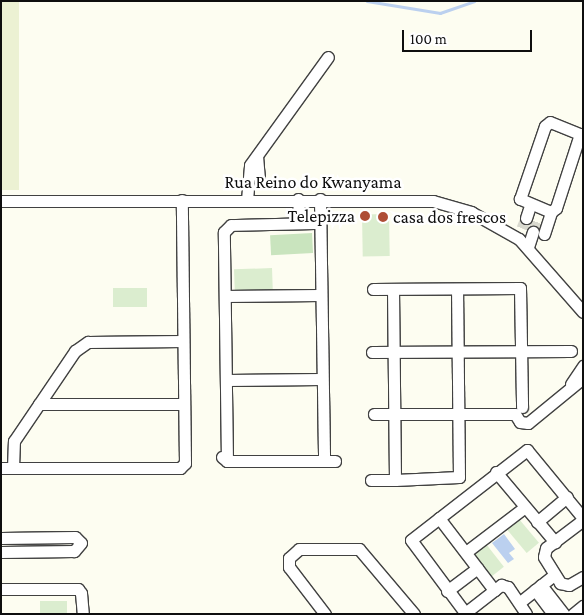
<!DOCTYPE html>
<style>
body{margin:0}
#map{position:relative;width:584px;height:615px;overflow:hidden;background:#fdfdf1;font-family:"Crimson Pro",serif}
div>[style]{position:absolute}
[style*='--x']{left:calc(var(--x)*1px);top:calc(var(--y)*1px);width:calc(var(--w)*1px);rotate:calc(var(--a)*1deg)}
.farmland>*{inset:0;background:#ecf1d3;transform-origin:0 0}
.green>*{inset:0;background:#c9e4be;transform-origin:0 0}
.pitch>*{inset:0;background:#dbedcf;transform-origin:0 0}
.water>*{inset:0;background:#bbd0ef}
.stream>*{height:2.5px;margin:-1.25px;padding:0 1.25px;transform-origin:1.25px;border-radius:1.25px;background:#bbd0ef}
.building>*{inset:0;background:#56524c;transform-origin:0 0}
.minor-tunnel>*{height:11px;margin-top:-5.5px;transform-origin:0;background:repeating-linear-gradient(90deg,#d9d9cf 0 11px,transparent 0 16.5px)}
.roads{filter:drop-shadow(1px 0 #414141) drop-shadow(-1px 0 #414141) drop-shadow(0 1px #414141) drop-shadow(0 -1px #414141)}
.minor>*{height:11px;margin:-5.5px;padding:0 5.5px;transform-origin:5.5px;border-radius:5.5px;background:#fff}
.dots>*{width:14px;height:14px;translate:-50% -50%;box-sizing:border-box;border:2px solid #fff;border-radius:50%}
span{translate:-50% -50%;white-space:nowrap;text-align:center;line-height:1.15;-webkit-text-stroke:5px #fff;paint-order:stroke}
.street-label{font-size:18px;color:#0e0e0e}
.poi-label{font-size:18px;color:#0e0e0e}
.right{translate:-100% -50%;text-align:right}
.left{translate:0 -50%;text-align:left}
.frame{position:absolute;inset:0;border:2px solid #0e0e0e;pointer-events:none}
.scale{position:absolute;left:402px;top:30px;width:130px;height:22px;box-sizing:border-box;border:2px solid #0e0e0e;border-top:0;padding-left:6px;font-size:15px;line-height:18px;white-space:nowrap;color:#0e0e0e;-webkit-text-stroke:4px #fff;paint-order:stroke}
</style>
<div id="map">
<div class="farmland">
<div style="left:1px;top:1px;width:18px;height:189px"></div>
</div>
<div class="green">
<div style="left:312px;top:233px;width:20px;height:42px;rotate:87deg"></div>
</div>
<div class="pitch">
<div style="left:389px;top:214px;width:42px;height:27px;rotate:89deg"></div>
<div style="left:272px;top:268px;width:23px;height:38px;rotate:88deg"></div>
<div style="left:113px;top:288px;width:34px;height:19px"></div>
<div style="left:519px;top:519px;width:31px;height:16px;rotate:50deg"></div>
<div style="left:486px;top:544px;width:29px;height:16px;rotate:52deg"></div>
<div style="left:67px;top:601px;width:13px;height:27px;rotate:90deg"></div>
</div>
<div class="water">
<div style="clip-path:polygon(504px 534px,515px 549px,509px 553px,514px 559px,508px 563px,492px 543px)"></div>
</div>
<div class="stream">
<div style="--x:367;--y:1;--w:74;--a:9.3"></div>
<div style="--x:440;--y:13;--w:36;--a:-19"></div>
</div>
<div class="building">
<div style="left:329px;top:214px;width:21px;height:9px"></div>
</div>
<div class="minor-tunnel">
<div style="--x:314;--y:212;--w:5;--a:79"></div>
<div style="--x:522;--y:228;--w:11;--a:-68"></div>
<div style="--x:533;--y:232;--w:12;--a:-70"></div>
</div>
<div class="roads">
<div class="minor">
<div style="--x:550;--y:122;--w:32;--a:22"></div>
<div style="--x:580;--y:134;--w:78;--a:108"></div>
<div style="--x:556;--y:208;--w:6;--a:141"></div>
<div style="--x:551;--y:212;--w:34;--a:-157"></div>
<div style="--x:520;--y:199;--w:77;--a:-71.1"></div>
<div style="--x:545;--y:126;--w:6;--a:-39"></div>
<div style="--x:257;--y:156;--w:21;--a:85"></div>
<div style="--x:298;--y:199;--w:13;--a:86"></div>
<div style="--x:320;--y:199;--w:261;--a:89.1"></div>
<div style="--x:247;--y:200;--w:35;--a:-85"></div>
<div style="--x:250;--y:165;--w:133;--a:-54.2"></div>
<div style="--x:1;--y:201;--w:432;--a:0"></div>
<div style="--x:433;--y:201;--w:40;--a:16"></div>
<div style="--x:471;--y:212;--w:55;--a:29.4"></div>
<div style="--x:519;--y:239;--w:97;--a:48.8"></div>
<div style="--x:526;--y:218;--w:13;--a:-72"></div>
<div style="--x:544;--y:234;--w:23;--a:-72"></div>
<div style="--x:528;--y:247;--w:16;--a:-72"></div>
<div style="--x:373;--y:289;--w:147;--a:-0.4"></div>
<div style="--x:520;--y:288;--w:119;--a:89"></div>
<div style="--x:225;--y:296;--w:94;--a:-0.6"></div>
<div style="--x:372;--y:352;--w:199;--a:-0.3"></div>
<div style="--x:227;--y:380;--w:94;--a:-0.6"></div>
<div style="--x:571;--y:384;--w:22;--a:-56"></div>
<div style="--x:39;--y:404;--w:144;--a:0"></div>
<div style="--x:374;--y:414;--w:141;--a:0"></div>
<div style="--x:515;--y:414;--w:9;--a:58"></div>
<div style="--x:520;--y:422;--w:8;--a:7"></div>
<div style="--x:528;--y:423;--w:71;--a:-39.3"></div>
<div style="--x:222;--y:457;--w:6;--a:39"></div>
<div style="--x:227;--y:461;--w:108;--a:0"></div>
<div style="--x:227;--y:461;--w:229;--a:-90.8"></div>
<div style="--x:224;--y:232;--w:10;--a:-45"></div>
<div style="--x:231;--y:225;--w:89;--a:-1.3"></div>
<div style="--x:1;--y:468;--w:179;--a:0"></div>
<div style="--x:180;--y:468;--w:7;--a:-45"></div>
<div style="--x:185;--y:463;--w:263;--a:-90.7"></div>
<div style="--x:13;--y:468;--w:27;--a:-88"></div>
<div style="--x:14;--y:441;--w:109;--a:-55.9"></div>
<div style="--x:75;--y:351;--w:16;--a:-35"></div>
<div style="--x:88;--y:342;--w:95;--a:-0.6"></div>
<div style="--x:496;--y:472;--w:92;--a:49.9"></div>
<div style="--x:371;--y:480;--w:24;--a:0"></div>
<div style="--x:395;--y:480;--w:190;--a:-90.6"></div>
<div style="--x:395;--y:480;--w:64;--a:-2.7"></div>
<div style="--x:459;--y:477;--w:188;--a:-90.6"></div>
<div style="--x:439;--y:518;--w:91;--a:52.6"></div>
<div style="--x:583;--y:520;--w:46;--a:142.9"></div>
<div style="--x:546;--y:548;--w:9;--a:103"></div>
<div style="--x:544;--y:557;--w:31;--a:58"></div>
<div style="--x:560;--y:583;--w:9;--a:13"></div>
<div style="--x:569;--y:585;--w:16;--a:-30"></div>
<div style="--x:537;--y:522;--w:39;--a:-40"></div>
<div style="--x:1;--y:538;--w:74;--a:-0.8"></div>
<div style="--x:75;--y:537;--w:8;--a:45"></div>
<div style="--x:81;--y:543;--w:11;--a:131"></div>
<div style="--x:74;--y:551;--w:73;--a:179.2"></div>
<div style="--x:466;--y:552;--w:74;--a:-37.3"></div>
<div style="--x:541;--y:585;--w:37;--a:52"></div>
<div style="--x:1;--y:589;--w:77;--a:0"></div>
<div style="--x:78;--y:589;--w:5;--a:53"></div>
<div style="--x:81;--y:593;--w:21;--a:85"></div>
<div style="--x:535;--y:590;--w:30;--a:53"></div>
<div style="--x:447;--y:591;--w:38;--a:-37"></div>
<div style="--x:520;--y:602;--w:43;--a:-38.5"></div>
<div style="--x:465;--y:613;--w:46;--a:-37.9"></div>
<div style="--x:501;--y:585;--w:7;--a:16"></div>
<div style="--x:508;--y:587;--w:32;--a:56"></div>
<div style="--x:325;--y:614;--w:59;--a:-127.5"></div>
<div style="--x:289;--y:567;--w:9;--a:-90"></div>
<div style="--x:289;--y:558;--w:13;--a:-42"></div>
<div style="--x:299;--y:549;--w:60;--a:0"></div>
<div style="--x:359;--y:549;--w:85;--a:49.8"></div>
<div style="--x:466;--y:614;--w:92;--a:-126.6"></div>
<div style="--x:411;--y:540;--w:147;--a:-37.8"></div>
<div style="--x:527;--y:450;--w:88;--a:50.5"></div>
<div style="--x:573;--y:614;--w:13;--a:-39"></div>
</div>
</div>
<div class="dots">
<div style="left:365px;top:216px;background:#ae4d36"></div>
<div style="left:383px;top:217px;background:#ae4d36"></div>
</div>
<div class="street-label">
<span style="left:313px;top:182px">Rua Reino do Kwanyama</span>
</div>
<div class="poi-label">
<span class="right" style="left:355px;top:216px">Telepizza</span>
<span class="left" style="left:393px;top:217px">casa dos frescos</span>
</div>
<div class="frame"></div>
<div class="scale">100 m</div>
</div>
